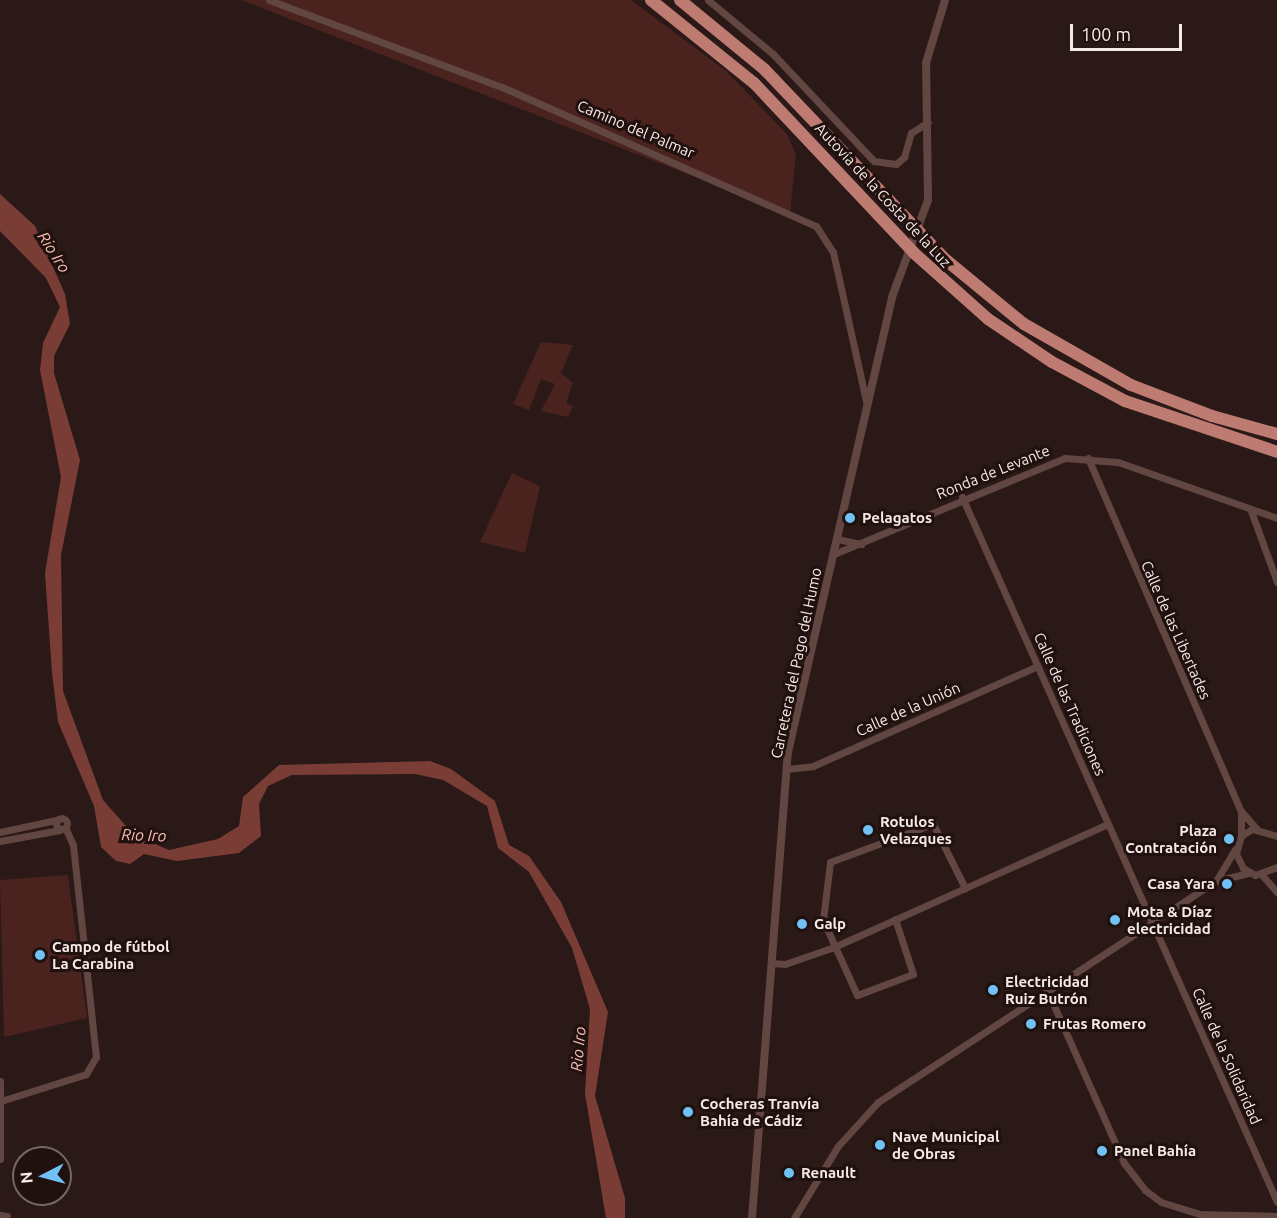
<!DOCTYPE html>
<meta charset="utf-8">
<style>
body{margin:0}
#map{position:relative;width:1277px;height:1218px;overflow:hidden;background:#2a1917;font-family:Ubuntu,sans-serif}
div>[style]{position:absolute}
[style*='--x']{left:calc(var(--x)*1px);top:calc(var(--y)*1px);width:calc(var(--w)*1px);rotate:calc(var(--a)*1deg)}
.green>*{inset:0;background:#4a231f}
.water>*{inset:0;background:#793d36}
.minor>*{height:7px;margin:-3.5px;padding:0 3.5px;transform-origin:3.5px;border-radius:3.5px;background:#614642}
.minor>.ring{margin:-3.5px;padding:0;box-sizing:content-box;background:none;border:7px solid #614642;border-radius:50%}
.tertiary>*{height:8px;margin:-4px;padding:0 4px;transform-origin:4px;border-radius:4px;background:#614642}
.motorway>*{height:12px;margin:-6px;padding:0 6px;transform-origin:6px;border-radius:6px;background:#be7b71}
.dots>*{width:16px;height:16px;translate:-50% -50%;box-sizing:border-box;border:3px solid #20100e;border-radius:50%}
span{translate:-50% -50%;white-space:nowrap;text-align:center;line-height:1.15;-webkit-text-stroke:6px #20100e;paint-order:stroke}
.street-label{font-size:15px;color:#f6eae8}
.poi-label{font-size:15px;color:#f6eae8;font-weight:700}
.left{translate:0 -50%;text-align:left}
.right{translate:-100% -50%;text-align:right}
.water-label{font-size:16px;color:#f9beb5;font-style:italic}
.north{position:absolute;left:12px;top:1146px;width:60px;height:60px;box-sizing:border-box;background:#20100e;border:2px solid #766765;border-radius:50%;rotate:264deg;font-size:16px;font-weight:700;line-height:24px;text-align:center;color:#f6eae8}
.north::after{content:'';display:block;margin:auto;width:21px;height:27px;background:#70c1f4;clip-path:polygon(50% 0,100% 100%,50% 72%,0 100%)}
.scale{position:absolute;left:1070px;top:24px;width:112px;height:27px;box-sizing:border-box;border:3px solid #f6eae8;border-top:0;padding-left:8px;font-size:18px;line-height:21px;white-space:nowrap;color:#f6eae8;-webkit-text-stroke:4px #20100e;paint-order:stroke}
</style>
<div id="map">
<div class="green">
<div style="clip-path:polygon(241px 0,631px 0,726px 71px,787px 134px,796px 155px,790px 214px)"></div>
<div style="clip-path:polygon(541px 342px,573px 345px,561px 373px,573px 383px,566px 403px,573px 406px,568px 417px,541px 411px,555px 384px,541px 379px,529px 410px,513px 404px)"></div>
<div style="clip-path:polygon(512px 473px,540px 486px,525px 553px,480px 542px)"></div>
<div style="clip-path:polygon(68px 875px,87px 1018px,4px 1037px,0 880px)"></div>
</div>
<div class="water">
<div style="clip-path:polygon(0 194px,35px 226px,65px 294px,70px 324px,54px 356px,54px 373px,80px 460px,61px 555px,63px 691px,103px 800px,134px 835px,169px 850px,218px 839px,239px 826px,243px 797px,279px 765px,430px 761px,451px 769px,495px 801px,509px 845px,529px 856px,561px 902px,608px 1012px,595px 1096px,625px 1198px,625px 1218px,606px 1218px,585px 1094px,590px 1009px,572px 948px,529px 872px,498px 848px,487px 806px,443px 780px,415px 774px,292px 775px,268px 786px,259px 804px,261px 836px,239px 853px,177px 861px,144px 854px,130px 864px,116px 861px,101px 847px,94px 806px,58px 722px,52px 673px,45px 573px,61px 477px,40px 370px,43px 343px,60px 307px,46px 278px,0 231px)"></div>
</div>
<div class="minor">
<div style="--x:269;--y:0;--w:249;--a:20.5"></div>
<div style="--x:502;--y:87;--w:343;--a:23.9"></div>
<div style="--x:816;--y:226;--w:31;--a:57"></div>
<div style="--x:833;--y:252;--w:153;--a:77.5"></div>
<div style="--x:708;--y:0;--w:85;--a:39.7"></div>
<div style="--x:773;--y:54;--w:147;--a:46.7"></div>
<div style="--x:874;--y:161;--w:22;--a:8"></div>
<div style="--x:896;--y:164;--w:11;--a:-41"></div>
<div style="--x:904;--y:157;--w:25;--a:-74"></div>
<div style="--x:911;--y:133;--w:20;--a:-33"></div>
<div style="--x:1088;--y:458;--w:385;--a:66.6"></div>
<div style="--x:1241;--y:811;--w:23;--a:49"></div>
<div style="--x:962;--y:497;--w:772;--a:65.92"></div>
<div style="--x:1251;--y:511;--w:76;--a:69.9"></div>
<div style="--x:837;--y:539;--w:25;--a:12"></div>
<div style="--x:834;--y:554;--w:250;--a:-22.6"></div>
<div style="--x:1065;--y:458;--w:53;--a:4.3"></div>
<div style="--x:1118;--y:462;--w:169;--a:19.4"></div>
<div style="--x:786;--y:769;--w:27;--a:-6"></div>
<div style="--x:813;--y:766;--w:246;--a:-24"></div>
<div class="ring" style="left:56.5px;top:818.5px;width:4px;height:4px"></div>
<div style="--x:0;--y:832;--w:61;--a:-12.2"></div>
<div style="--x:1241;--y:836;--w:25;--a:-90"></div>
<div style="--x:1277;--y:836;--w:26;--a:-164"></div>
<div style="--x:1252;--y:829;--w:13;--a:148"></div>
<div style="--x:1241;--y:836;--w:19;--a:106"></div>
<div style="--x:1236;--y:854;--w:16;--a:63"></div>
<div style="--x:1243;--y:868;--w:14;--a:30"></div>
<div style="--x:1255;--y:875;--w:23;--a:-20"></div>
<div style="--x:0;--y:841;--w:61;--a:-10.4"></div>
<div style="--x:1262;--y:875;--w:23;--a:49"></div>
<div style="--x:1216;--y:881;--w:37;--a:-59"></div>
<div style="--x:895;--y:919;--w:58;--a:71.9"></div>
<div style="--x:913;--y:974;--w:60;--a:159.4"></div>
<div style="--x:857;--y:995;--w:82;--a:-114.4"></div>
<div style="--x:823;--y:920;--w:58;--a:-83.1"></div>
<div style="--x:830;--y:862;--w:110;--a:-20.3"></div>
<div style="--x:933;--y:824;--w:72;--a:63.4"></div>
<div style="--x:771;--y:963;--w:14;--a:4"></div>
<div style="--x:785;--y:964;--w:52;--a:-19.1"></div>
<div style="--x:834;--y:947;--w:300;--a:-24.2"></div>
<div style="--x:1047;--y:990;--w:189;--a:66"></div>
<div style="--x:1124;--y:1163;--w:34;--a:52"></div>
<div style="--x:1145;--y:1190;--w:20;--a:37"></div>
<div style="--x:1161;--y:1202;--w:41;--a:17.1"></div>
<div style="--x:1200;--y:1214;--w:77;--a:1.5"></div>
<div style="--x:0;--y:1081;--w:78;--a:90"></div>
<div style="--x:1;--y:1101;--w:89;--a:-17.6"></div>
<div style="--x:86;--y:1074;--w:20;--a:-60"></div>
<div style="--x:96;--y:1057;--w:213;--a:-96.2"></div>
<div style="--x:73;--y:845;--w:17;--a:-114"></div>
<div style="--x:0;--y:1215;--w:7;--a:8"></div>
<div style="--x:794;--y:1218;--w:84;--a:-58.6"></div>
<div style="--x:838;--y:1146;--w:59;--a:-47.7"></div>
<div style="--x:878;--y:1102;--w:404;--a:-33.2"></div>
<div style="--x:1216;--y:881;--w:33;--a:-14"></div>
</div>
<div class="tertiary">
<div style="--x:752;--y:1218;--w:467;--a:-85.6"></div>
<div style="--x:788;--y:752;--w:467;--a:-77.1"></div>
<div style="--x:892;--y:297;--w:103;--a:-69.6"></div>
<div style="--x:928;--y:200;--w:137;--a:-90.8"></div>
<div style="--x:926;--y:63;--w:66;--a:-73.2"></div>
</div>
<div class="motorway">
<div style="--x:651;--y:0;--w:132;--a:38.9"></div>
<div style="--x:754;--y:83;--w:233;--a:46.7"></div>
<div style="--x:914;--y:253;--w:99;--a:41.7"></div>
<div style="--x:988;--y:319;--w:77;--a:33.9"></div>
<div style="--x:1052;--y:362;--w:83;--a:28.1"></div>
<div style="--x:1125;--y:401;--w:160;--a:18.5"></div>
<div style="--x:680;--y:0;--w:109;--a:39.4"></div>
<div style="--x:764;--y:69;--w:264;--a:46.4"></div>
<div style="--x:946;--y:260;--w:101;--a:39.4"></div>
<div style="--x:1024;--y:324;--w:123;--a:29.7"></div>
<div style="--x:1131;--y:385;--w:87;--a:20.9"></div>
<div style="--x:1212;--y:416;--w:67;--a:15.5"></div>
</div>
<div class="dots">
<div style="left:850px;top:518px;background:#70c1f4"></div>
<div style="left:868px;top:830px;background:#70c1f4"></div>
<div style="left:1229px;top:839px;background:#70c1f4"></div>
<div style="left:1227px;top:884px;background:#70c1f4"></div>
<div style="left:1115px;top:920px;background:#70c1f4"></div>
<div style="left:802px;top:924px;background:#70c1f4"></div>
<div style="left:40px;top:955px;background:#70c1f4"></div>
<div style="left:993px;top:990px;background:#70c1f4"></div>
<div style="left:1031px;top:1024px;background:#70c1f4"></div>
<div style="left:688px;top:1112px;background:#70c1f4"></div>
<div style="left:880px;top:1145px;background:#70c1f4"></div>
<div style="left:1102px;top:1151px;background:#70c1f4"></div>
<div style="left:789px;top:1173px;background:#70c1f4"></div>
</div>
<div class="street-label">
<span style="left:636px;top:129px;rotate:23deg">Camino del Palmar</span>
<span style="left:883px;top:195px;rotate:47deg">Autovía de la Costa de la Luz</span>
<span style="left:993px;top:472px;rotate:-22deg">Ronda de Levante</span>
<span style="left:1176px;top:630px;rotate:66deg">Calle de las Libertades</span>
<span style="left:796px;top:663px;rotate:-78deg">Carretera del Pago del Humo</span>
<span style="left:1070px;top:704px;rotate:66deg">Calle de las Tradiciones</span>
<span style="left:908px;top:709px;rotate:-24deg">Calle de la Unión</span>
<span style="left:1227px;top:1056px;rotate:66deg">Calle de la Solidaridad</span>
</div>
<div class="poi-label">
<span class="left" style="left:862px;top:518px">Pelagatos</span>
<span class="left" style="left:880px;top:830px">Rotulos<br>Velazques</span>
<span class="right" style="left:1217px;top:839px">Plaza<br>Contratación</span>
<span class="right" style="left:1215px;top:884px">Casa Yara</span>
<span class="left" style="left:1127px;top:920px">Mota &amp; Díaz<br>electricidad</span>
<span class="left" style="left:814px;top:924px">Galp</span>
<span class="left" style="left:52px;top:955px">Campo de fútbol<br>La Carabina</span>
<span class="left" style="left:1005px;top:990px">Electricidad<br>Ruiz Butrón</span>
<span class="left" style="left:1043px;top:1024px">Frutas Romero</span>
<span class="left" style="left:700px;top:1112px">Cocheras Tranvía<br>Bahía de Cádiz</span>
<span class="left" style="left:892px;top:1145px">Nave Municipal<br>de Obras</span>
<span class="left" style="left:1114px;top:1151px">Panel Bahía</span>
<span class="left" style="left:801px;top:1173px">Renault</span>
</div>
<div class="water-label">
<span style="left:54px;top:252px;rotate:57deg">Rio Iro</span>
<span style="left:144px;top:835px;rotate:2deg">Rio Iro</span>
<span style="left:578px;top:1049px;rotate:-85deg">Rio Iro</span>
</div>
<div class="north">N</div>
<div class="scale">100 m</div>
</div>
